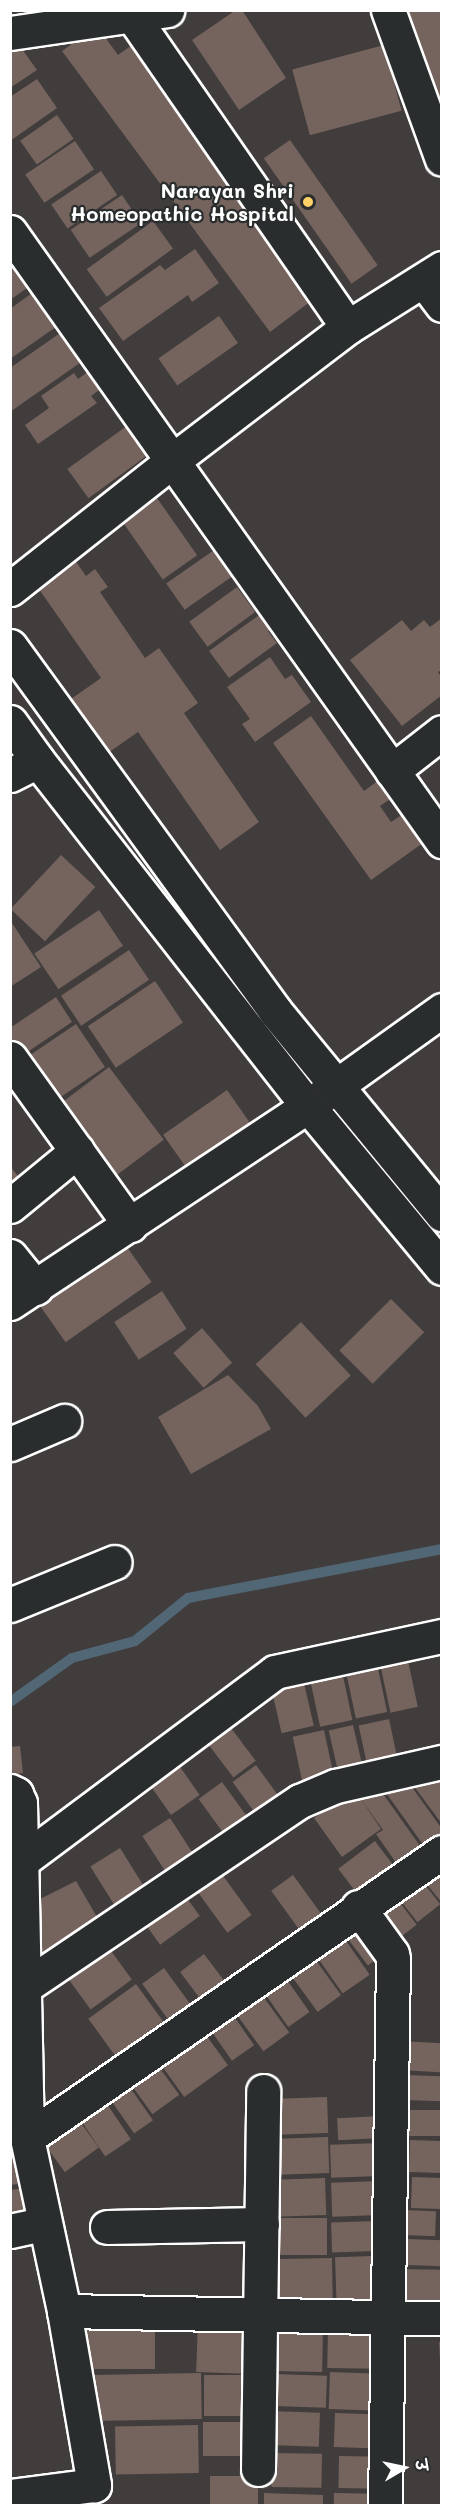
<!DOCTYPE html>
<meta charset="utf-8">
<style>
body{margin:0}
#map{position:relative;width:452px;height:2516px;overflow:hidden;background:#403d3c;font-family:Mali,"Playpen Sans Deva",sans-serif}
div>[style]{position:absolute}
[style*='--x']{left:calc(var(--x)*1px);top:calc(var(--y)*1px);width:calc(var(--w)*1px);rotate:calc(var(--a)*1deg)}
.stream>*{height:10px;margin:-5px;padding:0 5px;transform-origin:5px;border-radius:5px;background:#526776}
.building>*{inset:0;background:#75635d;transform-origin:0 0}
.roads{filter:drop-shadow(2px 0 #fff) drop-shadow(-2px 0 #fff) drop-shadow(0 2px #fff) drop-shadow(0 -2px #fff)}
.minor>*{height:33px;margin:-16.5px;padding:0 16.5px;transform-origin:16.5px;border-radius:16.5px;background:#2a2d2e}
.major>*{height:33px;margin:-16.5px;padding:0 16.5px;transform-origin:16.5px;border-radius:16.5px;background:#2a2d2e}
.dots>*{width:16px;height:16px;translate:-50% -50%;box-sizing:border-box;border:3px solid #2a2d2e;border-radius:50%}
span{translate:-50% -50%;white-space:nowrap;text-align:center;line-height:1.15;-webkit-text-stroke:4.5px #2a2d2e;paint-order:stroke}
.poi-label{font-size:20px;color:#fff;font-weight:700}
.right{translate:-100% -50%;text-align:right}
.frame{position:absolute;inset:0;border:12px solid #fff;pointer-events:none}
.north{position:absolute;left:374px;top:2438px;width:60px;height:60px;-webkit-text-stroke:4px #2a2d2e;paint-order:stroke;rotate:81deg;font-size:16px;font-weight:700;line-height:24px;text-align:center;color:#fff}
.north::after{content:'';display:block;margin:auto;width:21px;height:27px;background:#fff;clip-path:polygon(50% 0,100% 100%,50% 72%,0 100%)}
</style>
<div id="map">
<div class="stream">
<div style="--x:10;--y:1702;--w:76;--a:-35.4"></div>
<div style="--x:72;--y:1658;--w:65;--a:-15.1"></div>
<div style="--x:135;--y:1641;--w:68;--a:-39.1"></div>
<div style="--x:188;--y:1598;--w:259;--a:-10.9"></div>
</div>
<div class="building">
<div style="clip-path:polygon(236px 10px,242px 10px,286px 78px,239px 110px,192px 40px)"></div>
<div style="clip-path:polygon(408px 10px,442px 10px,442px 127px,441px 127px)"></div>
<div style="clip-path:polygon(97px 26px,118px 55px,132px 45px,151px 70px,148px 73px,315px 298px,270px 332px,62px 51px)"></div>
<div style="clip-path:polygon(17px 42px,37px 70px,10px 88px,10px 47px)"></div>
<div style="left:384px;top:45px;width:68px;height:95px;rotate:75deg"></div>
<div style="clip-path:polygon(37px 79px,57px 108px,10px 141px,10px 97px)"></div>
<div style="left:57px;top:115px;width:29px;height:45px;rotate:55deg"></div>
<div style="left:290px;top:140px;width:153px;height:32px;rotate:55deg"></div>
<div style="left:75px;top:141px;width:34px;height:60px;rotate:56deg"></div>
<div style="left:101px;top:171px;width:29px;height:60px;rotate:56deg"></div>
<div style="left:122px;top:195px;width:34px;height:62px;rotate:56deg"></div>
<div style="left:153px;top:221px;width:34px;height:82px;rotate:54deg"></div>
<div style="clip-path:polygon(195px 249px,219px 283px,192px 302px,188px 295px,123px 341px,99px 308px,160px 265px,165px 270px)"></div>
<div style="clip-path:polygon(10px 259px,30px 286px,10px 300px)"></div>
<div style="clip-path:polygon(32px 293px,56px 327px,10px 359px,10px 309px)"></div>
<div style="left:219px;top:316px;width:33px;height:74px;rotate:55deg"></div>
<div style="clip-path:polygon(63px 331px,84px 360px,10px 412px,10px 368px)"></div>
<div style="clip-path:polygon(89px 371px,102px 388px,91px 396px,97px 403px,38px 444px,25px 425px,49px 408px,41px 396px,74px 373px,78px 379px)"></div>
<div style="left:128px;top:425px;width:36px;height:75px;rotate:54deg"></div>
<div style="left:157px;top:498px;width:70px;height:42px;rotate:55deg"></div>
<div style="left:217px;top:548px;width:32px;height:62px;rotate:55deg"></div>
<div style="clip-path:polygon(72px 556px,86px 576px,95px 569px,108px 587px,100px 592px,145px 658px,159px 648px,198px 703px,184px 713px,259px 822px,220px 850px,138px 732px,108px 753px,71px 699px,101px 678px,34px 582px)"></div>
<div style="left:237px;top:587px;width:31px;height:59px;rotate:54deg"></div>
<div style="clip-path:polygon(266px 610px,277px 624px,268px 631px,277px 643px,229px 678px,209px 651px)"></div>
<div style="clip-path:polygon(442px 618px,442px 670px,438px 672px,442px 678px,442px 695px,402px 726px,350px 660px,402px 620px,411px 631px,424px 620px,430px 627px)"></div>
<div style="clip-path:polygon(270px 657px,285px 679px,292px 675px,311px 702px,255px 742px,242px 724px,250px 719px,227px 687px)"></div>
<div style="clip-path:polygon(311px 716px,364px 791px,379px 780px,392px 798px,380px 806px,391px 822px,403px 814px,423px 843px,371px 880px,273px 743px)"></div>
<div style="left:61px;top:855px;width:47px;height:74px;rotate:43deg"></div>
<div style="left:99px;top:910px;width:43px;height:78px;rotate:56deg"></div>
<div style="clip-path:polygon(10px 920px,41px 967px,10px 987px)"></div>
<div style="left:129px;top:950px;width:36px;height:82px;rotate:56deg"></div>
<div style="left:155px;top:981px;width:50px;height:81px;rotate:56deg"></div>
<div style="clip-path:polygon(56px 997px,72px 1022px,17px 1059px,10px 1048px,10px 1028px)"></div>
<div style="left:76px;top:1024px;width:52px;height:70px;rotate:56deg"></div>
<div style="left:109px;top:1067px;width:91px;height:69px;rotate:53deg"></div>
<div style="left:227px;top:1090px;width:52px;height:78px;rotate:55deg"></div>
<div style="clip-path:polygon(10px 1166px,21px 1180px,10px 1188px)"></div>
<div style="left:120px;top:1237px;width:55px;height:105px;rotate:55deg"></div>
<div style="left:162px;top:1291px;width:45px;height:57px;rotate:57deg"></div>
<div style="left:391px;top:1299px;width:47px;height:73px;rotate:45deg"></div>
<div style="left:301px;top:1322px;width:73px;height:62px;rotate:47deg"></div>
<div style="left:202px;top:1328px;width:46px;height:38px;rotate:49deg"></div>
<div style="clip-path:polygon(228px 1375px,258px 1406px,271px 1429px,191px 1474px,158px 1417px)"></div>
<div style="left:407px;top:1656px;width:52px;height:28px;rotate:78deg"></div>
<div style="left:377px;top:1664px;width:49px;height:32px;rotate:78deg"></div>
<div style="left:342px;top:1671px;width:50px;height:33px;rotate:78deg"></div>
<div style="left:303px;top:1679px;width:48px;height:33px;rotate:77deg"></div>
<div style="left:389px;top:1719px;width:51px;height:31px;rotate:78deg"></div>
<div style="left:225px;top:1720px;width:51px;height:28px;rotate:53deg"></div>
<div style="left:353px;top:1725px;width:50px;height:25px;rotate:77deg"></div>
<div style="left:324px;top:1730px;width:52px;height:32px;rotate:78deg"></div>
<div style="clip-path:polygon(20px 1746px,23px 1773px,10px 1775px,10px 1747px)"></div>
<div style="left:171px;top:1754px;width:50px;height:35px;rotate:55deg"></div>
<div style="left:256px;top:1765px;width:47px;height:29px;rotate:54deg"></div>
<div style="clip-path:polygon(442px 1766px,442px 1824px,404px 1773px)"></div>
<div style="clip-path:polygon(404px 1776px,442px 1829px,442px 1834px,424px 1846px,384px 1790px)"></div>
<div style="left:222px;top:1782px;width:52px;height:29px;rotate:54deg"></div>
<div style="clip-path:polygon(376px 1784px,423px 1850px,399px 1867px,376px 1834px,383px 1830px,361px 1799px,381px 1829px,342px 1857px,314px 1818px,354px 1790px)"></div>
<div style="left:170px;top:1818px;width:44px;height:33px;rotate:57deg"></div>
<div style="left:375px;top:1841px;width:36px;height:46px;rotate:53deg"></div>
<div style="left:120px;top:1848px;width:51px;height:35px;rotate:58deg"></div>
<div style="clip-path:polygon(442px 1852px,442px 1903px,416px 1871px)"></div>
<div style="left:415px;top:1872px;width:41px;height:29px;rotate:52deg"></div>
<div style="left:221px;top:1873px;width:52px;height:30px;rotate:54deg"></div>
<div style="left:293px;top:1875px;width:51px;height:27px;rotate:54deg"></div>
<div style="clip-path:polygon(76px 1881px,100px 1922px,38px 1965px,34px 1902px)"></div>
<div style="left:389px;top:1888px;width:46px;height:31px;rotate:53deg"></div>
<div style="left:181px;top:1890px;width:32px;height:49px;rotate:54deg"></div>
<div style="left:361px;top:1923px;width:38px;height:20px;rotate:53deg"></div>
<div style="left:337px;top:1928px;width:57px;height:33px;rotate:55deg"></div>
<div style="left:106px;top:1944px;width:44px;height:51px;rotate:54deg"></div>
<div style="left:307px;top:1948px;width:58px;height:29px;rotate:54deg"></div>
<div style="left:204px;top:1954px;width:43px;height:30px;rotate:53deg"></div>
<div style="left:278px;top:1967px;width:55px;height:26px;rotate:55deg"></div>
<div style="left:164px;top:1968px;width:54px;height:27px;rotate:54deg"></div>
<div style="left:136px;top:1984px;width:46px;height:59px;rotate:54deg"></div>
<div style="left:254px;top:1984px;width:60px;height:32px;rotate:54deg"></div>
<div style="left:226px;top:2005px;width:49px;height:27px;rotate:55deg"></div>
<div style="left:198px;top:2024px;width:51px;height:54px;rotate:54deg"></div>
<div style="left:400px;top:2041px;width:42px;height:29px;rotate:3deg"></div>
<div style="left:151px;top:2056px;width:48px;height:33px;rotate:54deg"></div>
<div style="left:405px;top:2075px;width:37px;height:25px;rotate:2deg"></div>
<div style="left:122px;top:2076px;width:54px;height:23px;rotate:55deg"></div>
<div style="left:99px;top:2092px;width:57px;height:31px;rotate:56deg"></div>
<div style="left:327px;top:2097px;width:36px;height:57px;rotate:88deg"></div>
<div style="left:407px;top:2110px;width:35px;height:26px"></div>
<div style="left:73px;top:2112px;width:44px;height:42px;rotate:54deg"></div>
<div style="left:381px;top:2116px;width:22px;height:44px;rotate:87deg"></div>
<div style="left:328px;top:2137px;width:36px;height:51px;rotate:88deg"></div>
<div style="left:410px;top:2140px;width:32px;height:32px;rotate:2deg"></div>
<div style="left:380px;top:2143px;width:33px;height:50px;rotate:88deg"></div>
<div style="clip-path:polygon(17px 2156px,20px 2184px,10px 2185px,10px 2157px)"></div>
<div style="left:412px;top:2177px;width:30px;height:31px;rotate:2deg"></div>
<div style="left:325px;top:2178px;width:37px;height:51px;rotate:88deg"></div>
<div style="left:379px;top:2181px;width:34px;height:48px;rotate:88deg"></div>
<div style="clip-path:polygon(24px 2188px,28px 2220px,10px 2222px,10px 2190px)"></div>
<div style="left:403px;top:2210px;width:33px;height:25px;rotate:2deg"></div>
<div style="left:327px;top:2218px;width:37px;height:51px;rotate:90deg"></div>
<div style="left:375px;top:2221px;width:30px;height:44px;rotate:88deg"></div>
<div style="left:406px;top:2239px;width:36px;height:26px;rotate:2deg"></div>
<div style="left:373px;top:2256px;width:47px;height:38px;rotate:88deg"></div>
<div style="left:332px;top:2258px;width:43px;height:54px;rotate:89deg"></div>
<div style="left:396px;top:2269px;width:46px;height:35px;rotate:1deg"></div>
<div style="left:198px;top:2320px;width:50px;height:52px;rotate:2deg"></div>
<div style="left:155px;top:2322px;width:47px;height:74px;rotate:90deg"></div>
<div style="left:271px;top:2325px;width:52px;height:46px;rotate:1deg"></div>
<div style="left:328px;top:2325px;width:49px;height:43px;rotate:1deg"></div>
<div style="clip-path:polygon(439px 2342px,442px 2342px,442px 2359px,440px 2359px)"></div>
<div style="left:330px;top:2372px;width:50px;height:37px;rotate:2deg"></div>
<div style="left:201px;top:2373px;width:46px;height:111px;rotate:89deg"></div>
<div style="left:275px;top:2374px;width:52px;height:32px;rotate:2deg"></div>
<div style="left:204px;top:2375px;width:48px;height:41px"></div>
<div style="left:271px;top:2411px;width:49px;height:34px;rotate:2deg"></div>
<div style="left:335px;top:2413px;width:46px;height:34px;rotate:2deg"></div>
<div style="left:203px;top:2422px;width:52px;height:34px"></div>
<div style="left:198px;top:2425px;width:48px;height:83px;rotate:89deg"></div>
<div style="left:272px;top:2453px;width:50px;height:34px;rotate:1deg"></div>
<div style="left:339px;top:2456px;width:43px;height:32px;rotate:1deg"></div>
<div style="left:258px;top:2476px;width:30px;height:48px;rotate:90deg"></div>
<div style="clip-path:polygon(264px 2493px,323px 2495px,323px 2506px,264px 2506px)"></div>
<div style="left:334px;top:2493px;width:46px;height:13px;rotate:1deg"></div>
</div>
<div class="roads">
<div class="minor">
<div style="--x:388;--y:10;--w:158;--a:70.1"></div>
<div style="--x:133;--y:17;--w:377;--a:55.3"></div>
<div style="--x:10;--y:33;--w:159;--a:-8.3"></div>
<div style="--x:10;--y:232;--w:747;--a:54.65"></div>
<div style="--x:424;--y:281;--w:30;--a:53"></div>
<div style="--x:10;--y:589;--w:206;--a:-38.3"></div>
<div style="--x:172;--y:461;--w:221;--a:-37.3"></div>
<div style="--x:348;--y:327;--w:111;--a:-32.1"></div>
<div style="--x:392;--y:771;--w:63;--a:-38"></div>
<div style="--x:10;--y:775;--w:31;--a:-27"></div>
<div style="--x:10;--y:1058;--w:206;--a:54.3"></div>
<div style="--x:10;--y:1206;--w:87;--a:-39.4"></div>
<div style="--x:10;--y:1256;--w:41;--a:50.9"></div>
<div style="--x:10;--y:1303;--w:357;--a:-33.5"></div>
<div style="--x:308;--y:1106;--w:165;--a:-35.6"></div>
<div style="--x:10;--y:1444;--w:59;--a:-23.1"></div>
<div style="--x:10;--y:1605;--w:113;--a:-22.3"></div>
<div style="--x:10;--y:1791;--w:7;--a:27"></div>
<div style="--x:16;--y:1794;--w:10;--a:66"></div>
<div style="--x:20;--y:1803;--w:335;--a:88.8"></div>
<div style="--x:27;--y:2138;--w:177;--a:77.9"></div>
<div style="--x:64;--y:2311;--w:177;--a:80.2"></div>
<div style="--x:94;--y:2485;--w:85;--a:172.5"></div>
<div style="--x:23;--y:1860;--w:314;--a:-36.7"></div>
<div style="--x:275;--y:1672;--w:171;--a:-12.2"></div>
<div style="--x:358;--y:1907;--w:58;--a:54.1"></div>
<div style="--x:392;--y:1954;--w:5;--a:79"></div>
<div style="--x:393;--y:1959;--w:547;--a:90.84"></div>
<div style="--x:24;--y:1987;--w:333;--a:-34"></div>
<div style="--x:300;--y:1801;--w:39;--a:-23"></div>
<div style="--x:336;--y:1786;--w:109;--a:-12.8"></div>
<div style="--x:27;--y:2138;--w:504;--a:-34.57"></div>
<div style="--x:107;--y:2227;--w:155;--a:-1.1"></div>
<div style="--x:10;--y:2231;--w:35;--a:-12"></div>
<div style="--x:64;--y:2311;--w:378;--a:1.1"></div>
<div style="--x:258;--y:2469;--w:378;--a:-89.2"></div>
</div>
<div class="major">
<div style="--x:10;--y:646;--w:451;--a:54"></div>
<div style="--x:275;--y:1011;--w:263;--a:50.6"></div>
<div style="--x:10;--y:722;--w:48;--a:54.3"></div>
<div style="--x:38;--y:761;--w:438;--a:52"></div>
<div style="--x:308;--y:1106;--w:210;--a:50.4"></div>
</div>
</div>
<div class="dots">
<div style="left:308px;top:202px;background:#ffd166"></div>
</div>
<div class="poi-label">
<span class="right" style="left:294px;top:202px">Narayan Shri<br>Homeopathic Hospital</span>
</div>
<div class="frame"></div>
<div class="north">उ</div>
</div>
